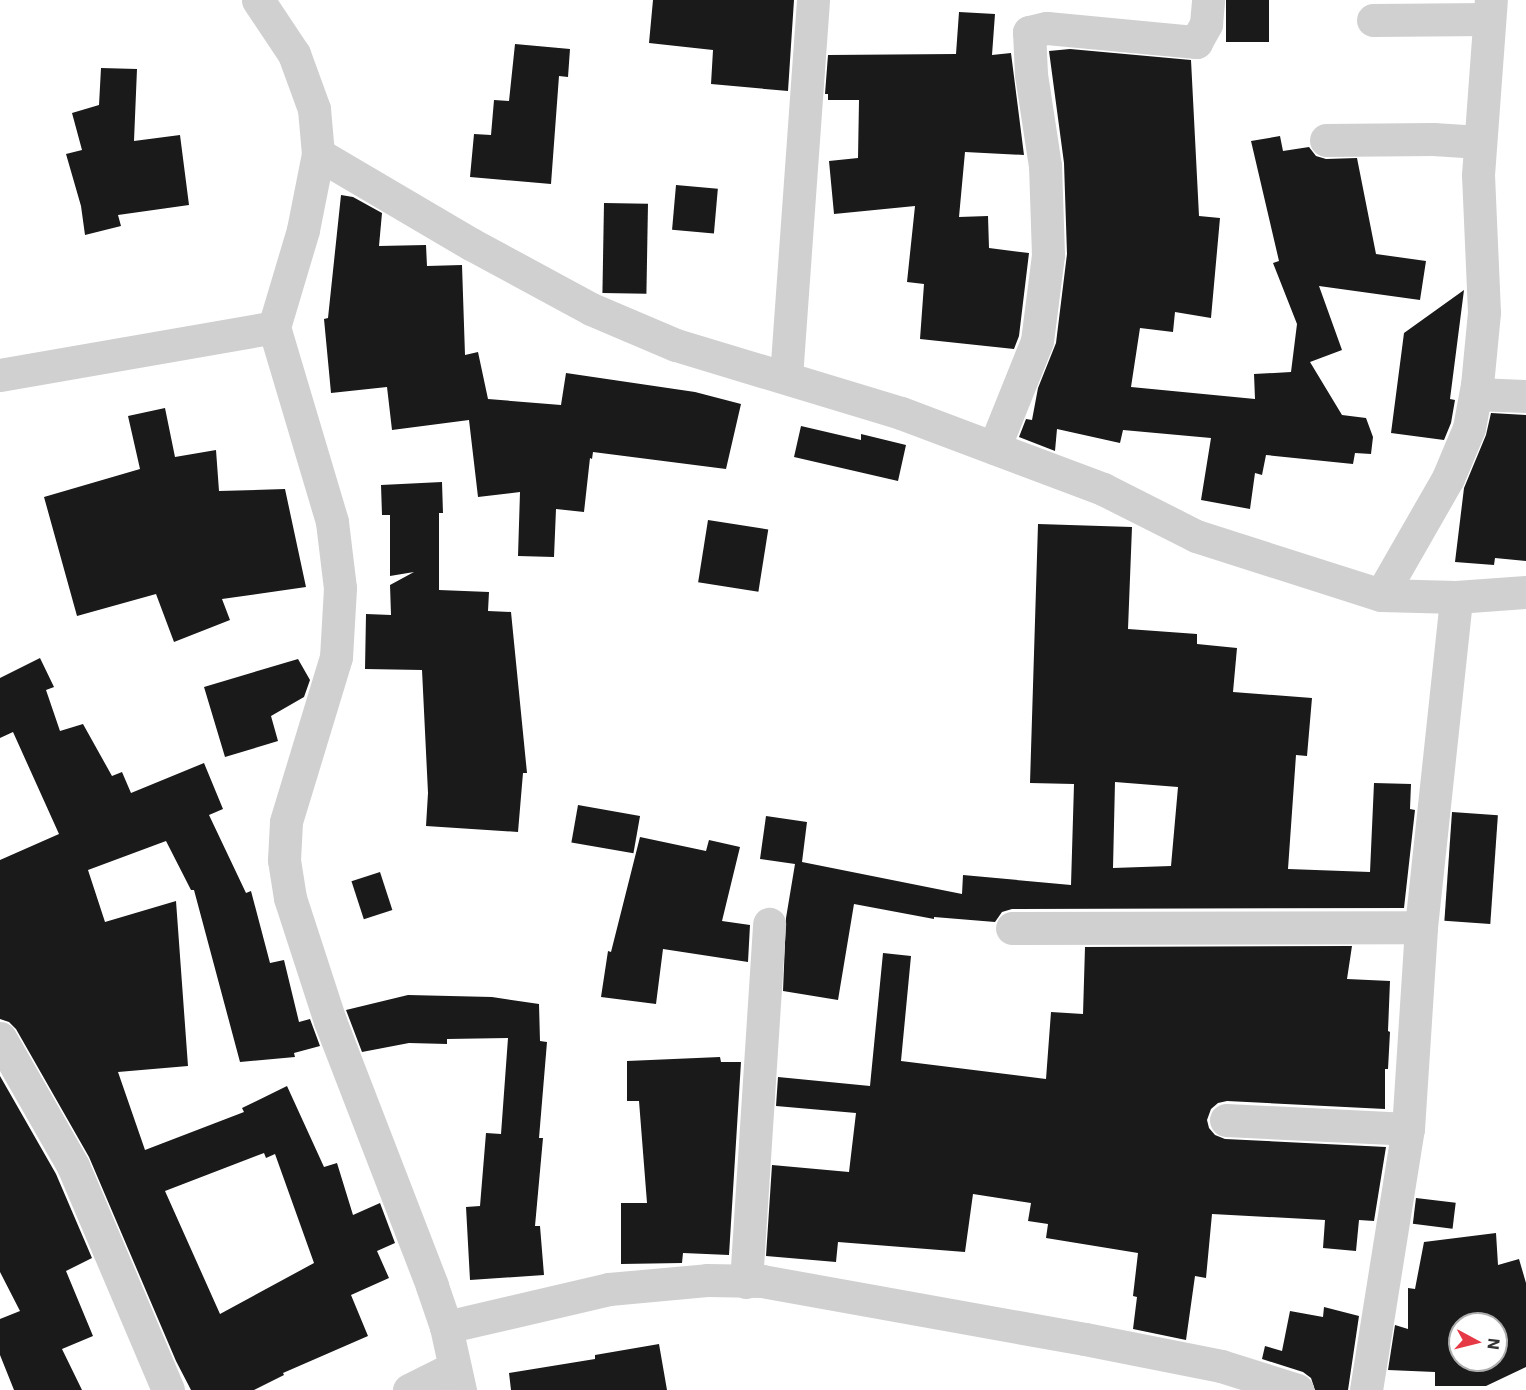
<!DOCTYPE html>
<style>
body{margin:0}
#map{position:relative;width:1526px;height:1390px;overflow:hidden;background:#fff;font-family:"IBM Plex Sans",sans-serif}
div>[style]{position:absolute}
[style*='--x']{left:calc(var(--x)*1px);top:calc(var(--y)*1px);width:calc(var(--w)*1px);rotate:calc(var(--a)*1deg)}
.building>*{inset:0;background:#1a1a1a;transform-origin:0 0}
.minor>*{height:33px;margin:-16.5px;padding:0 16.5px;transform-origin:16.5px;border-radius:16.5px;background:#d0d0d0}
span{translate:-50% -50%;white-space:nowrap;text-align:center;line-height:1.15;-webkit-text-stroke:6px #fff;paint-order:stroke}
.north{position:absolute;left:1448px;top:1312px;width:60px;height:60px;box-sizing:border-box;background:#fff;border:2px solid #adadad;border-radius:50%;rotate:97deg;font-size:16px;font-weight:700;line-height:24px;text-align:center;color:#333}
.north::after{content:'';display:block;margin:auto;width:21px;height:27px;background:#e63946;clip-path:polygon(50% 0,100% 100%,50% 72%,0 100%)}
</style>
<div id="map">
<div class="building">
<div style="clip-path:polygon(653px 0,794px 0,788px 91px,711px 84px,713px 50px,649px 43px)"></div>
<div style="left:1226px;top:0;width:43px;height:42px"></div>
<div style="clip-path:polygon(959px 12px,995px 14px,992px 55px,1011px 53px,1024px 155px,965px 152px,959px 217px,988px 216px,989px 248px,1029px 253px,1019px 336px,1014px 349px,920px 339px,924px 284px,907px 282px,915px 206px,834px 214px,829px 161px,858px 158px,859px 100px,828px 100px,828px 94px,825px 94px,828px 55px,956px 54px)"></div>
<div style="clip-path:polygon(515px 44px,570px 49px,568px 77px,559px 76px,551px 184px,470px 177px,474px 134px,491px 135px,494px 100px,509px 101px)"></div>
<div style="clip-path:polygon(1070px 49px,1191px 60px,1199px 216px,1220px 218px,1211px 318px,1175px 312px,1173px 332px,1140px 328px,1131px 387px,1255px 399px,1254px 374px,1291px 372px,1297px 324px,1273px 263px,1279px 261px,1251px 141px,1280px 136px,1283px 151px,1309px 147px,1316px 156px,1326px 159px,1357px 158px,1376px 254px,1426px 261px,1420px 300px,1319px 286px,1342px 350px,1310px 362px,1342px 415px,1366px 418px,1373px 437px,1371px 454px,1355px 453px,1353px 464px,1266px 455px,1262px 475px,1255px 473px,1250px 509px,1201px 500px,1211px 438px,1123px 430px,1120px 443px,1057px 429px,1055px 451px,1019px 437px,1026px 419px,1032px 420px,1038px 388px,1056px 343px,1067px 254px,1064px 163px,1049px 51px)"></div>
<div style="clip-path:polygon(101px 68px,137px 69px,134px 141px,180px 135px,189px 205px,118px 215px,121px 226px,85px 235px,81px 206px,66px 154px,82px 150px,72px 113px,99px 105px)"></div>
<div style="left:676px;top:185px;width:42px;height:45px;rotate:5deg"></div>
<div style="clip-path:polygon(341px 195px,353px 197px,382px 213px,379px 246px,426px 245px,427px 266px,462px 265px,465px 355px,478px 352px,488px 399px,561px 405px,566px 373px,695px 392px,741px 404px,726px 469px,593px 452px,592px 459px,590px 458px,584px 512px,556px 509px,554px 557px,518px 556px,520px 492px,478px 497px,469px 420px,392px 430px,387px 387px,331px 393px,324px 319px,328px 318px)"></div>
<div style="left:604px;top:203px;width:44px;height:90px;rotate:1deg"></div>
<div style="clip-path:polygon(1464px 290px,1450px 399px,1455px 400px,1451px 423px,1444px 440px,1391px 433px,1404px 333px)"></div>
<div style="clip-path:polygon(165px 408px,175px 457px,216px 450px,219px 491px,285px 489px,306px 587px,222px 599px,230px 620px,174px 642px,156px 594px,77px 616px,44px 497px,140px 469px,128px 416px)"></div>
<div style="clip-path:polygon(1491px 413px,1526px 415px,1526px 561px,1495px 558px,1494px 565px,1455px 562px,1464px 488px,1486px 435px)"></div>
<div style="clip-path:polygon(801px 426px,861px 440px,861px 434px,906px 445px,898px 481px,794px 457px)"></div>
<div style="clip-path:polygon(442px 482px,443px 513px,439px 513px,439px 590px,489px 592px,488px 611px,511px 612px,527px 773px,523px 773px,518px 832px,426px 826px,428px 793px,422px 670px,365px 669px,366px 614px,391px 615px,390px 585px,414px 572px,390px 576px,390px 515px,382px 515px,381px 485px)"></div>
<div style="left:708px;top:520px;width:61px;height:63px;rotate:9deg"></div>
<div style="clip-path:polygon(evenodd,1038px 524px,1132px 527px,1128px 629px,1197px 634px,1197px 644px,1237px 648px,1233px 692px,1312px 698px,1307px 756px,1296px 755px,1288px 869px,1370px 872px,1374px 783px,1411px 784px,1410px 809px,1415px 810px,1404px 908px,1012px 909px,1002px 912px,995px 922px,934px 917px,934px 919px,854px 904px,838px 1000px,783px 991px,786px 918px,795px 864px,760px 859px,766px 816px,807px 822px,802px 862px,962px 894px,963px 875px,1071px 885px,1074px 784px,1030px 783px,1038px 524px,1115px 782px,1178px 787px,1171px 866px,1113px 868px,1115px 782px)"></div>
<div style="clip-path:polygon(evenodd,40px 658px,54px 687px,46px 690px,60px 731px,83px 724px,112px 776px,122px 772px,131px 793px,204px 763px,223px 809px,209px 815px,246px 893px,251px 891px,270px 963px,284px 960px,299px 1022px,310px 1019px,320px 1046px,294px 1053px,295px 1057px,240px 1062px,194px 890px,191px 890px,166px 841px,88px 870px,105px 922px,176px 901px,188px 1066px,118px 1072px,145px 1150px,244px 1112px,242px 1108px,287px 1086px,324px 1167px,337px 1163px,353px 1215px,380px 1203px,395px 1243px,377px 1251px,389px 1278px,351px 1295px,368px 1336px,283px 1373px,284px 1375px,254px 1390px,191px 1390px,176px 1361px,89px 1157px,16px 1029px,9px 1022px,0 1019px,0 860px,59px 834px,13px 732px,0 738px,0 678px,40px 658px,264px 1153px,266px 1158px,275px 1154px,314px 1263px,220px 1314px,165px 1191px,264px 1153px)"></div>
<div style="clip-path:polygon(298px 659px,310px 680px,304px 697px,271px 716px,278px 741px,225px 757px,204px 687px)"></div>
<div style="left:578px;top:805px;width:63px;height:38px;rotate:10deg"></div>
<div style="left:1452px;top:812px;width:46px;height:109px;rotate:4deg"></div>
<div style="clip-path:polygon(640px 837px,706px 851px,709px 840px,740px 847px,722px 921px,750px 925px,748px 962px,663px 949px,656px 1004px,601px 997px,608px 951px,611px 952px)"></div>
<div style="left:380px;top:872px;width:40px;height:30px;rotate:72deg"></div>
<div style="clip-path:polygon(1352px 946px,1347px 979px,1390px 981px,1388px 1031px,1390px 1032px,1388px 1069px,1385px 1069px,1385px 1109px,1227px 1101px,1218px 1103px,1211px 1109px,1207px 1120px,1209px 1128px,1215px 1135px,1225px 1139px,1386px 1147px,1374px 1221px,1359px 1220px,1356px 1251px,1323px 1248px,1325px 1220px,1212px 1214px,1206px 1278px,1195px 1276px,1186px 1340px,1133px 1329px,1137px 1297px,1133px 1296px,1138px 1253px,1046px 1238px,1048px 1224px,1028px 1221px,1031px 1203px,973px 1194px,965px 1252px,838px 1242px,836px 1262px,766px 1256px,772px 1165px,849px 1172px,856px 1113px,776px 1106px,778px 1077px,870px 1086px,883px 953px,911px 956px,901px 1061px,1046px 1079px,1051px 1012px,1083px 1014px,1085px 947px)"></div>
<div style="clip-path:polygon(408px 995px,492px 997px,539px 1004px,540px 1041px,547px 1042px,539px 1138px,543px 1138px,535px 1226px,540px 1226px,544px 1275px,470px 1280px,466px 1207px,480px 1206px,486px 1133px,501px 1134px,508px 1038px,447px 1039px,447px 1044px,409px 1043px,362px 1052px,346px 1010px)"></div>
<div style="clip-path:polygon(720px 1057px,721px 1062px,741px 1062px,729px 1255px,683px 1253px,682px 1263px,621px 1264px,621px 1203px,647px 1203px,639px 1101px,627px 1101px,627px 1061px)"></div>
<div style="clip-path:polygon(0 1076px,56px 1174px,92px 1258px,66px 1271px,93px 1336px,62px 1349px,82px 1390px,14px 1390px,0 1355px,0 1319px,20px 1311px,0 1272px)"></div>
<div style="left:1416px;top:1198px;width:40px;height:26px;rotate:7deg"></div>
<div style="clip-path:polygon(evenodd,1496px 1233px,1498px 1265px,1519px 1259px,1526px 1283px,1526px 1367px,1486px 1386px,1435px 1386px,1435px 1372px,1388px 1370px,1395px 1325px,1408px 1329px,1408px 1288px,1415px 1289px,1424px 1242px,1496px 1233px,1460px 1324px,1496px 1324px,1496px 1360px,1460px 1360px,1460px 1324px)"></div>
<div style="clip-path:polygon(1324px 1307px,1359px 1316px,1348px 1390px,1315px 1390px,1311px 1378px,1303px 1372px,1262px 1359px,1265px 1346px,1282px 1351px,1290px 1311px,1323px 1317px)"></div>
<div style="clip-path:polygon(659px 1344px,667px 1390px,511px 1390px,509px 1373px,595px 1359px,595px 1355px)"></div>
</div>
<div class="minor">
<div style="--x:258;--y:0;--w:65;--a:56.3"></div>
<div style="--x:294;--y:54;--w:59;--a:70"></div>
<div style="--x:314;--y:109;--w:45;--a:84.9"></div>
<div style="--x:318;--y:154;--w:77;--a:101.2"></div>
<div style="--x:303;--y:230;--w:101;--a:106.6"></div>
<div style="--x:274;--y:327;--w:203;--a:73.4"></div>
<div style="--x:332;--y:522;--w:66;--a:83.1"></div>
<div style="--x:340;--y:588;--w:69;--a:93.3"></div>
<div style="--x:336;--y:657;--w:172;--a:106.9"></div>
<div style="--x:286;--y:822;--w:38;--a:93"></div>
<div style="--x:284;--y:860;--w:38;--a:81"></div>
<div style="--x:290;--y:898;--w:129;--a:72"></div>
<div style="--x:330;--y:1021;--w:284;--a:68.9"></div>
<div style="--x:432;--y:1286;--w:43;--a:71.1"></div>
<div style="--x:446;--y:1327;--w:65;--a:77.5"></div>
<div style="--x:1373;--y:20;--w:115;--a:-0.5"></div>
<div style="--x:1326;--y:140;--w:107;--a:-0.5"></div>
<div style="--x:1433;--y:139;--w:47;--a:3.7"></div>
<div style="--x:318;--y:154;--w:178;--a:30.5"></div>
<div style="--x:471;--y:244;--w:136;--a:28.4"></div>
<div style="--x:591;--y:309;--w:92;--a:23"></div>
<div style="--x:676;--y:345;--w:235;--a:16.8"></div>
<div style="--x:901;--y:413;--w:216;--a:20.6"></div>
<div style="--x:1103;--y:489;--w:104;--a:26.8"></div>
<div style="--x:1196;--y:536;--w:194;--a:17.7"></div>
<div style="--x:1381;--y:595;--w:75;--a:1.5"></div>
<div style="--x:1456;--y:597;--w:70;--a:-4.1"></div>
<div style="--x:0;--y:375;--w:278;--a:-9.9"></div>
<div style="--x:786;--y:377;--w:378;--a:-85.9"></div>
<div style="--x:1476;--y:394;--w:50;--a:2.3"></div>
<div style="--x:994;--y:448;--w:115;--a:-68.1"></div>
<div style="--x:1037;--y:341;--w:87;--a:-82.7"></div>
<div style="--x:1048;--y:255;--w:89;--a:-91.9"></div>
<div style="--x:1045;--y:166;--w:93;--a:-98.7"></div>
<div style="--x:1031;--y:74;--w:42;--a:-92.7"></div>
<div style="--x:1029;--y:32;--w:18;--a:-13"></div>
<div style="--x:1047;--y:28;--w:150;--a:5.4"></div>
<div style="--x:1196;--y:42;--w:21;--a:-61"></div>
<div style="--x:1206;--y:24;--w:24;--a:-85"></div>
<div style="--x:1381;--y:595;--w:135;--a:-60.2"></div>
<div style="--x:1448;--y:478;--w:54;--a:-67.2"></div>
<div style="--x:1469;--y:428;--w:44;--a:-79.5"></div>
<div style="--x:1477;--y:385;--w:73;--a:-84.5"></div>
<div style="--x:1484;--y:312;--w:137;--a:-92.5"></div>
<div style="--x:1478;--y:175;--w:175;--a:-85.8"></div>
<div style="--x:1012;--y:928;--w:409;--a:-0.1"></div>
<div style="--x:0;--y:1038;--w:147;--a:60.3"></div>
<div style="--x:73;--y:1166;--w:243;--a:67"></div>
<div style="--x:1226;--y:1120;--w:182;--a:2.8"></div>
<div style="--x:746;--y:1282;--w:359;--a:-86.3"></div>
<div style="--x:446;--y:1327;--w:167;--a:-13.1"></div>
<div style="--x:609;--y:1289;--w:98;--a:-5.2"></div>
<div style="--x:707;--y:1280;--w:55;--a:1"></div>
<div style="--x:762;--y:1281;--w:328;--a:10.2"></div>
<div style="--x:1085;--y:1339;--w:139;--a:11.2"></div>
<div style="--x:1221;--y:1366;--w:80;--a:17.5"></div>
<div style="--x:409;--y:1390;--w:51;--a:-26.6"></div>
<div style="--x:1366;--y:1390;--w:264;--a:-80.9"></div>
<div style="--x:1408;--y:1129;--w:202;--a:-86.3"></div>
<div style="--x:1421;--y:927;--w:332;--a:-83.9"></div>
</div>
<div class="north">N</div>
</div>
